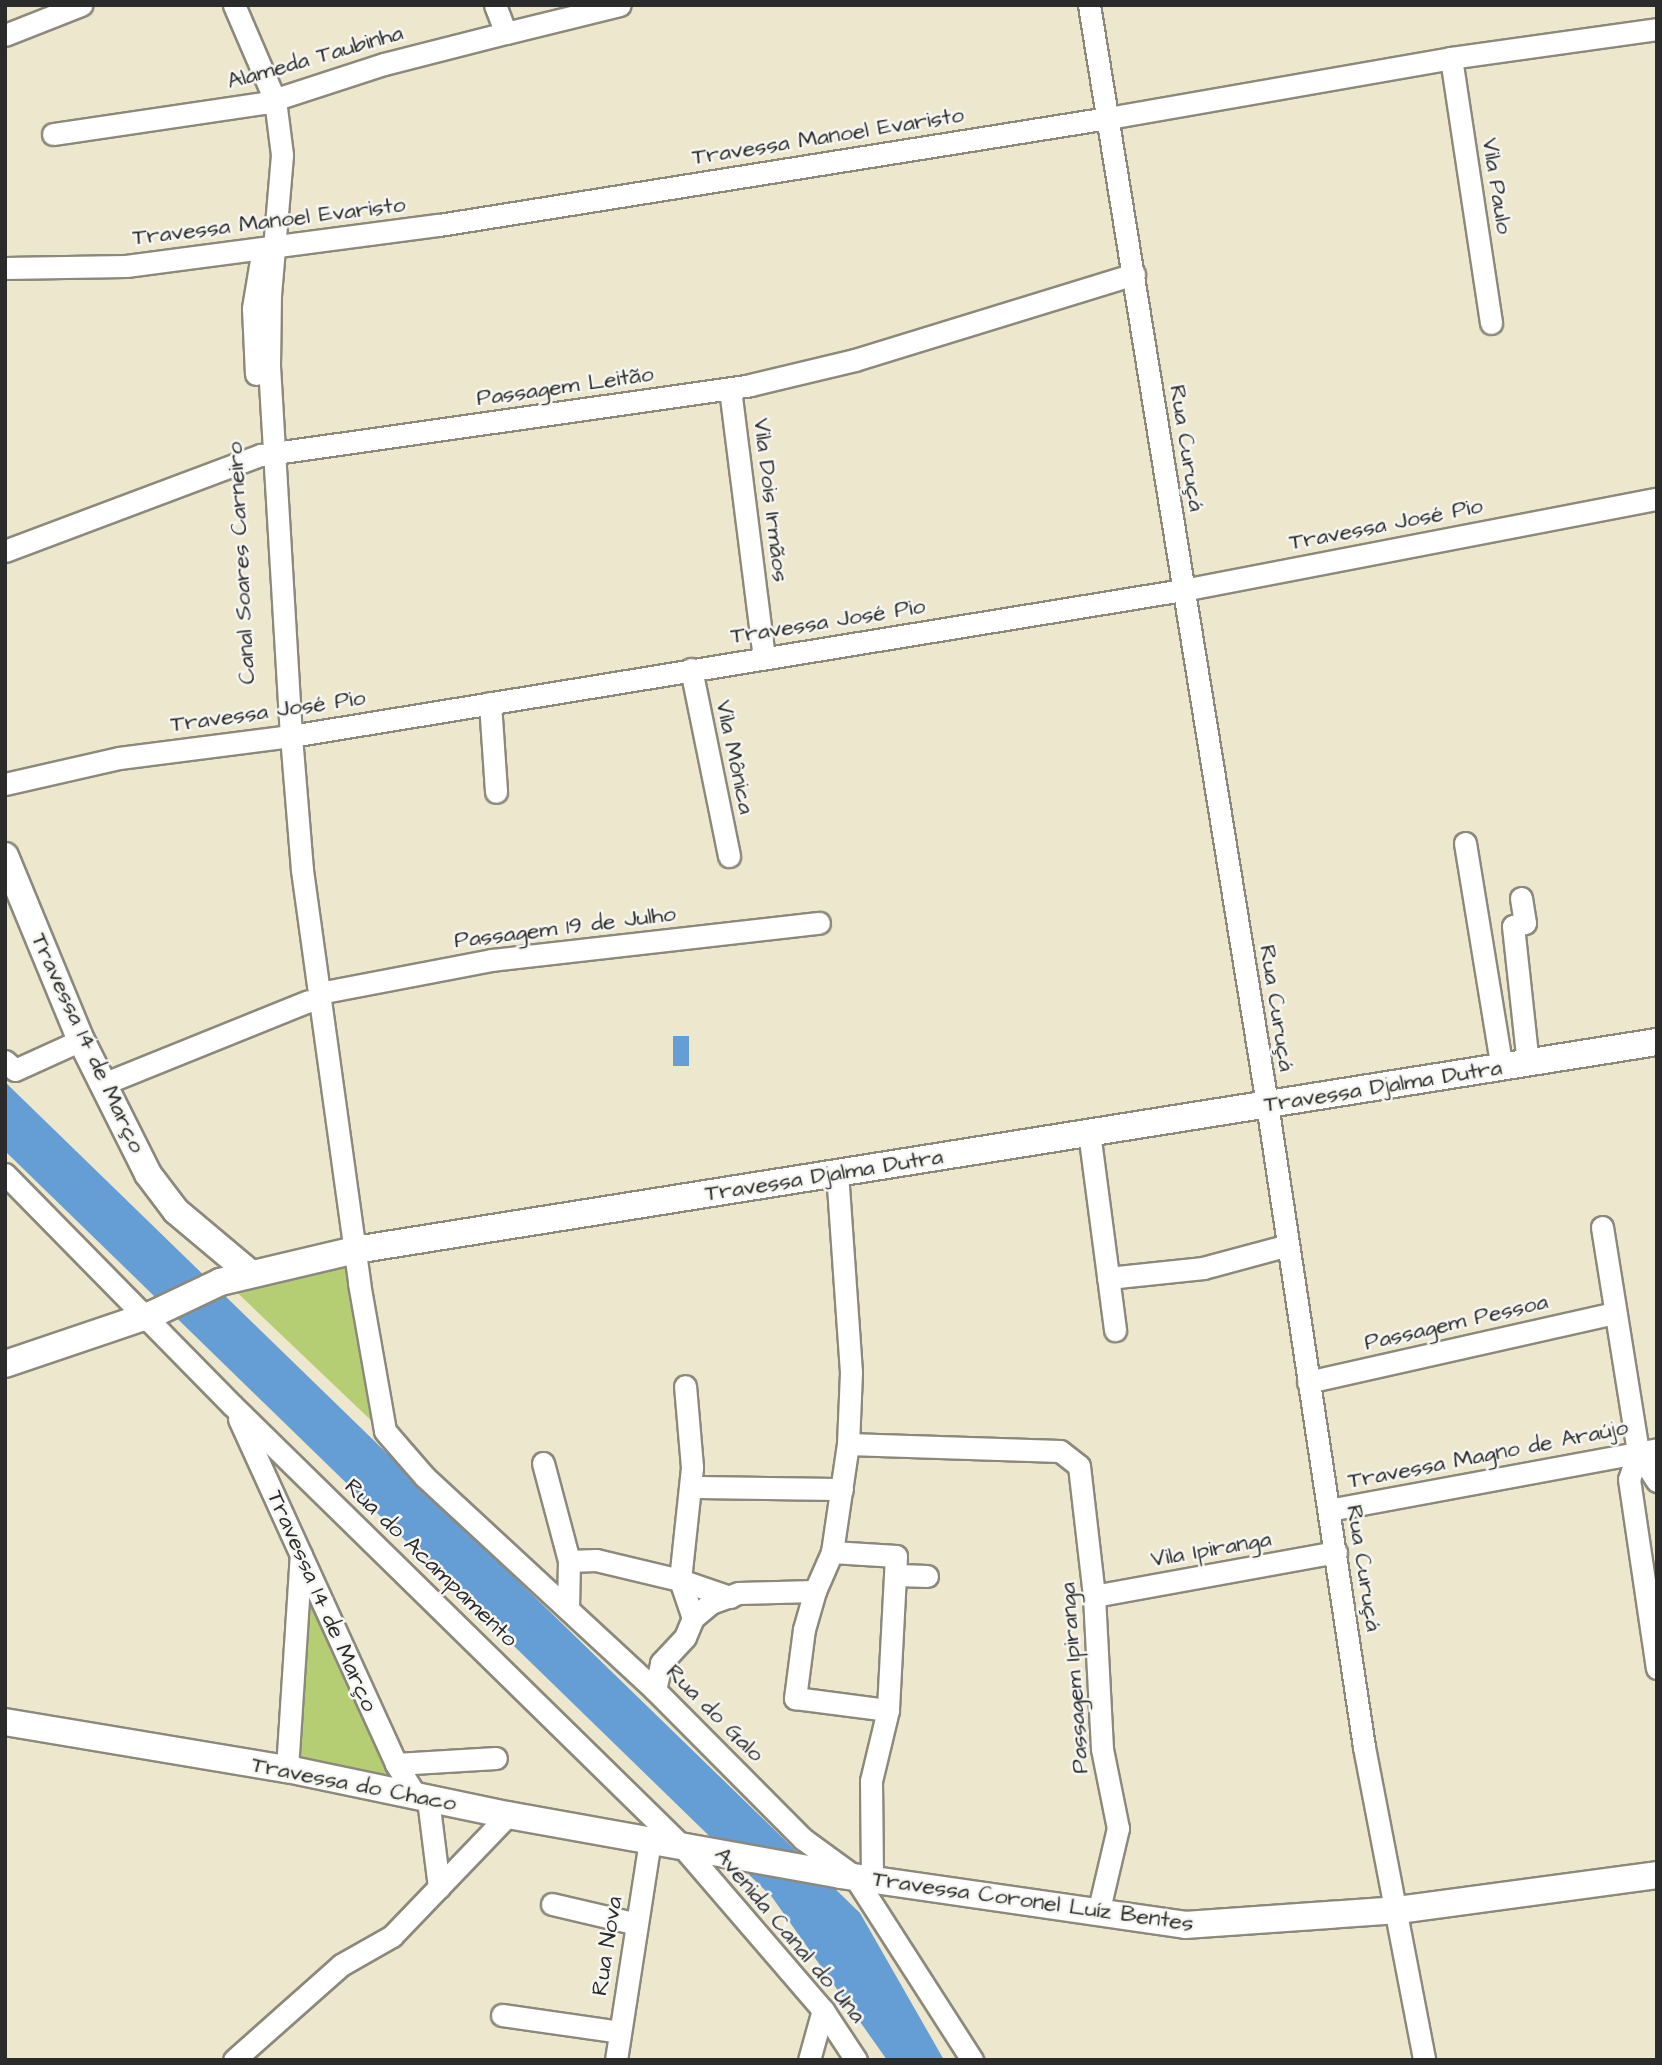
<!DOCTYPE html>
<meta charset="utf-8">
<style>
body{margin:0}
#map{position:relative;width:1662px;height:2065px;overflow:hidden;background:#ede7ce;font-family:"Architects Daughter",sans-serif}
div>[style]{position:absolute}
[style*='--x']{left:calc(var(--x)*1px);top:calc(var(--y)*1px);width:calc(var(--w)*1px);rotate:calc(var(--a)*1deg)}
.green>*{inset:0;background:#b5cd73}
.water>*{inset:0;background:#649ed4;transform-origin:0 0}
.roads{filter:drop-shadow(2px 0 #8c897c) drop-shadow(-2px 0 #8c897c) drop-shadow(0 2px #8c897c) drop-shadow(0 -2px #8c897c)}
.minor>*{height:21px;margin:-10.5px;padding:0 10.5px;transform-origin:10.5px;border-radius:10.5px;background:#fff}
.tertiary>*{height:26px;margin:-13px;padding:0 13px;transform-origin:13px;border-radius:13px;background:#fff}
span{translate:-50% -50%;white-space:nowrap;text-align:center;line-height:1.15;-webkit-text-stroke:5px #f6f6f2;paint-order:stroke}
.street-label{font-size:23px;color:#2b2b2b}
.frame{position:absolute;inset:0;border:7px solid #2b2b2b;pointer-events:none}
</style>
<div id="map">
<div class="green">
<div style="clip-path:polygon(356px 1247px,377px 1426px,226px 1282px)"></div>
<div style="clip-path:polygon(306px 1561px,407px 1787px,293px 1776px)"></div>
</div>
<div class="water">
<div style="left:673px;top:1036px;width:16px;height:30px"></div>
<div style="clip-path:polygon(5px 1082px,860px 1913px,944px 2060px,887px 2060px,772px 1897px,5px 1151px)"></div>
</div>
<div class="roads">
<div class="minor">
<div style="--x:234;--y:5;--w:103;--a:66.7"></div>
<div style="--x:275;--y:100;--w:55;--a:82.7"></div>
<div style="--x:282;--y:155;--w:140;--a:94.9"></div>
<div style="--x:270;--y:294;--w:72;--a:90.8"></div>
<div style="--x:269;--y:366;--w:371;--a:86.6"></div>
<div style="--x:291;--y:736;--w:134;--a:85.3"></div>
<div style="--x:302;--y:870;--w:417;--a:82.1"></div>
<div style="--x:359;--y:1283;--w:150;--a:80"></div>
<div style="--x:385;--y:1431;--w:61;--a:49"></div>
<div style="--x:425;--y:1477;--w:313;--a:42.8"></div>
<div style="--x:655;--y:1690;--w:210;--a:45.2"></div>
<div style="--x:803;--y:1839;--w:63;--a:36"></div>
<div style="--x:854;--y:1876;--w:219;--a:57.3"></div>
<div style="--x:495;--y:5;--w:30;--a:69"></div>
<div style="--x:506;--y:33;--w:117;--a:-13.8"></div>
<div style="--x:1089;--y:5;--w:1113;--a:80.8"></div>
<div style="--x:1267;--y:1104;--w:650;--a:81.42"></div>
<div style="--x:1364;--y:1747;--w:319;--a:79.1"></div>
<div style="--x:5;--y:35;--w:82;--a:-21.5"></div>
<div style="--x:1451;--y:58;--w:268;--a:81.4"></div>
<div style="--x:53;--y:134;--w:213;--a:-8.4"></div>
<div style="--x:264;--y:103;--w:126;--a:-18"></div>
<div style="--x:384;--y:64;--w:126;--a:-14.3"></div>
<div style="--x:5;--y:268;--w:121;--a:-0.9"></div>
<div style="--x:126;--y:266;--w:316;--a:-7.5"></div>
<div style="--x:439;--y:225;--w:678;--a:-9.09"></div>
<div style="--x:1108;--y:118;--w:348;--a:-9.9"></div>
<div style="--x:1451;--y:58;--w:208;--a:-8"></div>
<div style="--x:256;--y:374;--w:66;--a:-92.6"></div>
<div style="--x:253;--y:308;--w:49;--a:-80.5"></div>
<div style="--x:730;--y:389;--w:271;--a:82.8"></div>
<div style="--x:5;--y:551;--w:273;--a:-20.6"></div>
<div style="--x:261;--y:455;--w:494;--a:-8.1"></div>
<div style="--x:750;--y:385;--w:108;--a:-13.4"></div>
<div style="--x:855;--y:360;--w:292;--a:-17.1"></div>
<div style="--x:691;--y:669;--w:191;--a:78.5"></div>
<div style="--x:490;--y:703;--w:89;--a:86.1"></div>
<div style="--x:5;--y:784;--w:117;--a:-12.8"></div>
<div style="--x:119;--y:758;--w:173;--a:-7.3"></div>
<div style="--x:291;--y:736;--w:904;--a:-9.3"></div>
<div style="--x:1183;--y:590;--w:483;--a:-10.9"></div>
<div style="--x:1465;--y:843;--w:228;--a:80.7"></div>
<div style="--x:1521;--y:898;--w:25;--a:81"></div>
<div style="--x:1525;--y:923;--w:12;--a:166"></div>
<div style="--x:1513;--y:926;--w:138;--a:83.8"></div>
<div style="--x:319;--y:993;--w:176;--a:-10.8"></div>
<div style="--x:492;--y:960;--w:329;--a:-6.5"></div>
<div style="--x:5;--y:1061;--w:13;--a:42"></div>
<div style="--x:15;--y:1070;--w:72;--a:-24.4"></div>
<div style="--x:103;--y:1084;--w:221;--a:-22"></div>
<div style="--x:1089;--y:1132;--w:200;--a:82.5"></div>
<div style="--x:5;--y:1174;--w:324;--a:45.5"></div>
<div style="--x:232;--y:1405;--w:629;--a:44.42"></div>
<div style="--x:681;--y:1845;--w:218;--a:49.3"></div>
<div style="--x:823;--y:2010;--w:60;--a:56.6"></div>
<div style="--x:1602;--y:1227;--w:228;--a:80.9"></div>
<div style="--x:1638;--y:1452;--w:35;--a:57"></div>
<div style="--x:1108;--y:1278;--w:96;--a:-6"></div>
<div style="--x:1203;--y:1268;--w:88;--a:-15.1"></div>
<div style="--x:1308;--y:1382;--w:315;--a:-12.7"></div>
<div style="--x:239;--y:1419;--w:379;--a:65.5"></div>
<div style="--x:396;--y:1764;--w:36;--a:58"></div>
<div style="--x:848;--y:1444;--w:212;--a:1.9"></div>
<div style="--x:1060;--y:1451;--w:24;--a:38"></div>
<div style="--x:1079;--y:1466;--w:131;--a:83.4"></div>
<div style="--x:1094;--y:1596;--w:153;--a:87"></div>
<div style="--x:1102;--y:1749;--w:81;--a:78.6"></div>
<div style="--x:1118;--y:1828;--w:87;--a:103.2"></div>
<div style="--x:1638;--y:1452;--w:28;--a:108"></div>
<div style="--x:1629;--y:1479;--w:191;--a:81.6"></div>
<div style="--x:543;--y:1463;--w:101;--a:75.1"></div>
<div style="--x:569;--y:1561;--w:48;--a:91.2"></div>
<div style="--x:692;--y:1487;--w:150;--a:0.8"></div>
<div style="--x:1329;--y:1510;--w:334;--a:-10.5"></div>
<div style="--x:832;--y:1552;--w:64;--a:3.6"></div>
<div style="--x:896;--y:1556;--w:154;--a:93"></div>
<div style="--x:888;--y:1710;--w:73;--a:103.5"></div>
<div style="--x:871;--y:1781;--w:97;--a:89.4"></div>
<div style="--x:569;--y:1561;--w:27;--a:-2"></div>
<div style="--x:596;--y:1560;--w:86;--a:13.4"></div>
<div style="--x:680;--y:1580;--w:53;--a:18.8"></div>
<div style="--x:897;--y:1575;--w:30;--a:2"></div>
<div style="--x:815;--y:1591;--w:40;--a:106"></div>
<div style="--x:804;--y:1629;--w:70;--a:97.4"></div>
<div style="--x:795;--y:1698;--w:94;--a:7.4"></div>
<div style="--x:1094;--y:1596;--w:246;--a:-10.3"></div>
<div style="--x:693;--y:1618;--w:23;--a:-40"></div>
<div style="--x:711;--y:1603;--w:29;--a:-20"></div>
<div style="--x:738;--y:1593;--w:77;--a:-1.5"></div>
<div style="--x:815;--y:1591;--w:43;--a:-66.4"></div>
<div style="--x:832;--y:1552;--w:109;--a:-81.6"></div>
<div style="--x:848;--y:1444;--w:72;--a:-87.6"></div>
<div style="--x:851;--y:1372;--w:199;--a:-94"></div>
<div style="--x:655;--y:1690;--w:28;--a:-77"></div>
<div style="--x:661;--y:1663;--w:35;--a:-47"></div>
<div style="--x:685;--y:1637;--w:21;--a:-67"></div>
<div style="--x:693;--y:1618;--w:40;--a:-108.9"></div>
<div style="--x:680;--y:1580;--w:114;--a:-83.9"></div>
<div style="--x:692;--y:1467;--w:81;--a:-94.9"></div>
<div style="--x:396;--y:1764;--w:100;--a:-3.4"></div>
<div style="--x:287;--y:1769;--w:215;--a:-86.3"></div>
<div style="--x:428;--y:1799;--w:89;--a:82.9"></div>
<div style="--x:552;--y:1904;--w:87;--a:13.2"></div>
<div style="--x:502;--y:2015;--w:119;--a:8.2"></div>
<div style="--x:234;--y:2060;--w:143;--a:-41.6"></div>
<div style="--x:341;--y:1965;--w:59;--a:-29.6"></div>
<div style="--x:392;--y:1936;--w:168;--a:-46.2"></div>
<div style="--x:616;--y:2060;--w:222;--a:-81.2"></div>
<div style="--x:809;--y:2060;--w:52;--a:-74.4"></div>
</div>
<div class="tertiary">
<div style="--x:5;--y:856;--w:199;--a:67.6"></div>
<div style="--x:81;--y:1040;--w:150;--a:63.4"></div>
<div style="--x:148;--y:1174;--w:46;--a:52.9"></div>
<div style="--x:176;--y:1211;--w:98;--a:40"></div>
<div style="--x:5;--y:1364;--w:156;--a:-18.7"></div>
<div style="--x:153;--y:1314;--w:74;--a:-25.5"></div>
<div style="--x:220;--y:1282;--w:139;--a:-13.3"></div>
<div style="--x:355;--y:1250;--w:1319;--a:-9.08"></div>
<div style="--x:5;--y:1722;--w:286;--a:9.5"></div>
<div style="--x:287;--y:1769;--w:226;--a:11.8"></div>
<div style="--x:508;--y:1815;--w:337;--a:10.2"></div>
<div style="--x:840;--y:1875;--w:349;--a:8.2"></div>
<div style="--x:1185;--y:1925;--w:214;--a:-4"></div>
<div style="--x:1398;--y:1910;--w:261;--a:-7.7"></div>
</div>
</div>
<div class="street-label">
<span style="left:315px;top:57px;rotate:-16deg">Alameda Taubinha</span>
<span style="left:828px;top:136px;rotate:-9deg">Travessa Manoel Evaristo</span>
<span style="left:1497px;top:186px;rotate:81deg">Vila Paulo</span>
<span style="left:269px;top:221px;rotate:-7deg">Travessa Manoel Evaristo</span>
<span style="left:565px;top:386px;rotate:-8deg">Passagem Leitão</span>
<span style="left:1187px;top:448px;rotate:81deg">Rua Curuçá</span>
<span style="left:771px;top:500px;rotate:83deg">Vila Dois Irmãos</span>
<span style="left:1386px;top:524px;rotate:-11deg">Travessa José Pio</span>
<span style="left:241px;top:563px;rotate:-93deg">Canal Soares Carneiro</span>
<span style="left:828px;top:621px;rotate:-9deg">Travessa José Pio</span>
<span style="left:268px;top:711px;rotate:-8deg">Travessa José Pio</span>
<span style="left:735px;top:757px;rotate:78deg">Vila Mônica</span>
<span style="left:565px;top:927px;rotate:-7deg">Passagem 19 de Julho</span>
<span style="left:1277px;top:1008px;rotate:81deg">Rua Curuçá</span>
<span style="left:88px;top:1043px;rotate:65deg">Travessa 14 de Março</span>
<span style="left:1383px;top:1086px;rotate:-9deg">Travessa Djalma Dutra</span>
<span style="left:824px;top:1175px;rotate:-9deg">Travessa Djalma Dutra</span>
<span style="left:1456px;top:1322px;rotate:-13deg">Passagem Pessoa</span>
<span style="left:1488px;top:1454px;rotate:-11deg">Travessa Magno de Araújo</span>
<span style="left:1211px;top:1549px;rotate:-10deg">Vila Ipiranga</span>
<span style="left:431px;top:1563px;rotate:44deg">Rua do Acampamento</span>
<span style="left:1364px;top:1568px;rotate:81deg">Rua Curuçá</span>
<span style="left:322px;top:1601px;rotate:66deg">Travessa 14 de Março</span>
<span style="left:1074px;top:1678px;rotate:-94deg">Passagem Ipiranga</span>
<span style="left:715px;top:1713px;rotate:45deg">Rua do Galo</span>
<span style="left:354px;top:1784px;rotate:11deg">Travessa do Chaco</span>
<span style="left:1033px;top:1901px;rotate:8deg">Travessa Coronel Luíz Bentes</span>
<span style="left:790px;top:1935px;rotate:50deg">Avenida Canal do Una</span>
<span style="left:607px;top:1946px;rotate:-81deg">Rua Nova</span>
</div>
<div class="frame"></div>
</div>
